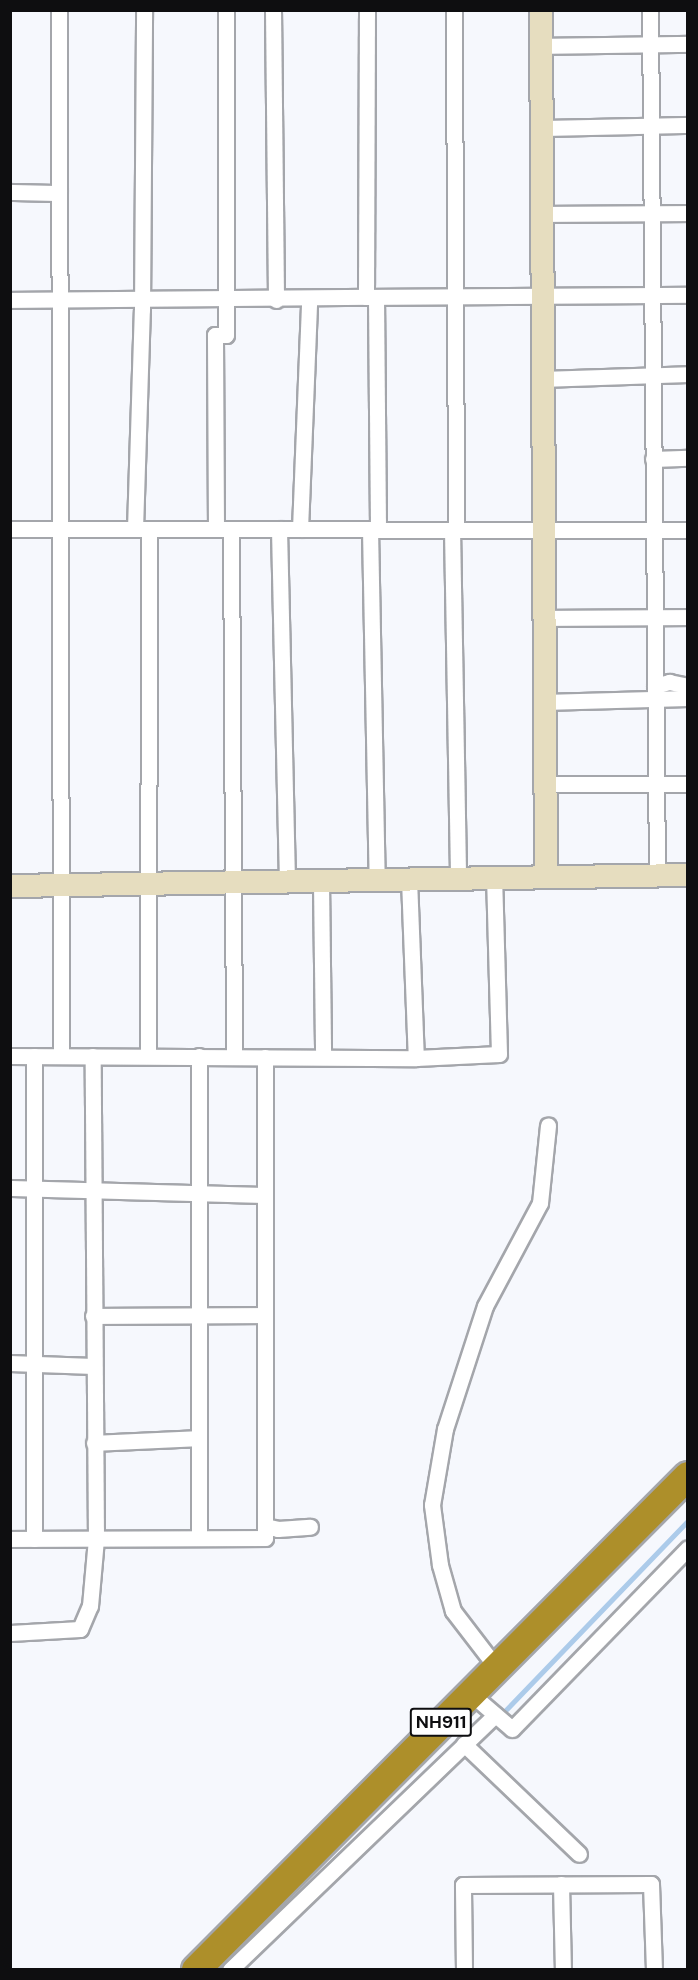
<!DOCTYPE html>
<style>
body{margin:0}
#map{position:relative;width:698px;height:1980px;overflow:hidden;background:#f6f8fd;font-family:"DM Sans",sans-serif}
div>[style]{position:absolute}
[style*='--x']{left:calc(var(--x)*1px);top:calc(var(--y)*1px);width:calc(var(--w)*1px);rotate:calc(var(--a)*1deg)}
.stream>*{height:4.5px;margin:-2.25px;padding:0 2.25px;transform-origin:2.25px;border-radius:2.25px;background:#accbea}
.roads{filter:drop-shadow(2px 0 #a4a6ab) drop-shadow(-2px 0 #a4a6ab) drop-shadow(0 2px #a4a6ab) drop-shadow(0 -2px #a4a6ab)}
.street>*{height:15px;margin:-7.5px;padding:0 7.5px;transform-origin:7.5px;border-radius:7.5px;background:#fff}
.secondary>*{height:22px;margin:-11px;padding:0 11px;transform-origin:11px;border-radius:11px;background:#e6ddbf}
.highway>*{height:28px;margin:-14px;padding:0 14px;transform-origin:14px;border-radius:14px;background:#ad8f2a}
span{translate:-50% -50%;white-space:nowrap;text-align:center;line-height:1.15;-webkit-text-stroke:6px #fff;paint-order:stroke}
.shield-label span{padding:2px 4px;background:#fff;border:2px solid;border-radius:4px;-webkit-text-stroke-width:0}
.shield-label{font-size:18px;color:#0e0e10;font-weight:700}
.frame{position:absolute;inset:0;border:12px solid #0e0e10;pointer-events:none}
</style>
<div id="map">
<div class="stream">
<div style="--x:501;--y:1715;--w:269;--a:-46.1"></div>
</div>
<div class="roads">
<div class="street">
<div style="--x:59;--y:10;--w:1046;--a:89.89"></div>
<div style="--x:273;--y:10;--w:290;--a:89.4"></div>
<div style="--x:367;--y:10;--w:287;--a:90.2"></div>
<div style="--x:366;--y:297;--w:322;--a:-0.4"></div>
<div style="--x:454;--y:10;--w:519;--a:89.78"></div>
<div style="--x:650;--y:10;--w:865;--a:89.54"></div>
<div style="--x:540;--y:46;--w:148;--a:-0.8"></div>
<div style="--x:539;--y:128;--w:149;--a:-1.2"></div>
<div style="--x:10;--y:192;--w:49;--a:1.2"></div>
<div style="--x:542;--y:214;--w:146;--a:-0.4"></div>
<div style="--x:376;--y:297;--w:232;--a:89.5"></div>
<div style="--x:10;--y:300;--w:356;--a:-0.5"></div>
<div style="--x:541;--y:379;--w:147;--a:-1.9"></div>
<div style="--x:653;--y:459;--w:35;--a:-2"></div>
<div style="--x:10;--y:529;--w:678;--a:0.08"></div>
<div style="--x:135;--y:529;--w:219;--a:-88.2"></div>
<div style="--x:142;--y:310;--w:300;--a:-89.6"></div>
<div style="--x:216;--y:529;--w:194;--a:-90.3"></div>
<div style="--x:215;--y:335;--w:11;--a:0"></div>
<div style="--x:226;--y:335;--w:325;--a:-90"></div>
<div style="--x:231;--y:529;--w:528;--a:89.67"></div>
<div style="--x:279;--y:529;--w:353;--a:88.7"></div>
<div style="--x:300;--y:529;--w:228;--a:-87.7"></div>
<div style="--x:370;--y:529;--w:351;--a:88.9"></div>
<div style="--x:452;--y:529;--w:349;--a:89"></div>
<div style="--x:542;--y:618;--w:146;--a:-0.4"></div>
<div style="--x:655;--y:686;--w:15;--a:-16"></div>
<div style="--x:669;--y:682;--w:19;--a:12"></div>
<div style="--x:543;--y:702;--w:145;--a:-1.6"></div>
<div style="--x:544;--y:784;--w:144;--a:0"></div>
<div style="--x:409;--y:879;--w:179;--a:87.8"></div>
<div style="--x:321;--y:882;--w:175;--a:89.3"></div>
<div style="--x:10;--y:1056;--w:406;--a:0.3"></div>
<div style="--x:416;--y:1058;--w:83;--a:-2.8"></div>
<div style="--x:499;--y:1054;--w:177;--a:-91.6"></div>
<div style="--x:34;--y:1056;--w:483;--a:90"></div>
<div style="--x:148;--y:1056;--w:527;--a:-89.89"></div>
<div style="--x:10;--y:1188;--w:255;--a:1.6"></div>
<div style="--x:93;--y:1316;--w:172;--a:-0.3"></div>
<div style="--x:10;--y:1363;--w:83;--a:2.1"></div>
<div style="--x:94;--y:1443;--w:105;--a:-2.7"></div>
<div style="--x:265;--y:1526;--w:13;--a:13"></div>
<div style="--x:278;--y:1529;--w:32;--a:-4"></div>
<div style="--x:199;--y:1538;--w:482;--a:-90"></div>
<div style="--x:10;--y:1539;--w:255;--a:-0.2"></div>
<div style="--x:265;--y:1538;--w:481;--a:-90"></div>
<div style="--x:10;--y:1633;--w:70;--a:-3.3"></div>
<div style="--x:80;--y:1629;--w:25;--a:-67"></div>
<div style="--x:90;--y:1606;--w:67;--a:-84.9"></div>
<div style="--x:96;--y:1539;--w:483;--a:-90.4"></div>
<div style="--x:496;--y:1667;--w:71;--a:-127.5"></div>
<div style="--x:453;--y:1611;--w:48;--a:-105.8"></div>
<div style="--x:440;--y:1565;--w:61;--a:-97.6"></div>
<div style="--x:432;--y:1505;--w:77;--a:-80.3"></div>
<div style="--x:445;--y:1429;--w:129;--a:-72"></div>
<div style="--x:485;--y:1306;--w:117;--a:-61.9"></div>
<div style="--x:540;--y:1203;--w:78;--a:-84.1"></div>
<div style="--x:470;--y:1693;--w:55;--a:40.6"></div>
<div style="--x:512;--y:1729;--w:252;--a:-45.8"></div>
<div style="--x:464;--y:1744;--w:159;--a:43.7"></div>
<div style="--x:561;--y:1884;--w:86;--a:88.7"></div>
<div style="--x:230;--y:1970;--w:368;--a:-43.9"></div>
<div style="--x:464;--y:1970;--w:85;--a:-90.7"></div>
<div style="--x:463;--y:1885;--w:188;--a:-0.3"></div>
<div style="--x:651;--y:1884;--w:86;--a:88"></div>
</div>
<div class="secondary">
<div style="--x:541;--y:10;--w:866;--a:89.67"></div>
<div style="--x:10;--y:886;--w:678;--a:-0.93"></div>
</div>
<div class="highway">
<div style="--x:196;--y:1970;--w:697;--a:-45.12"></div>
</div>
</div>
<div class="shield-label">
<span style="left:441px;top:1722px">NH911</span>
</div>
<div class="frame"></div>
</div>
